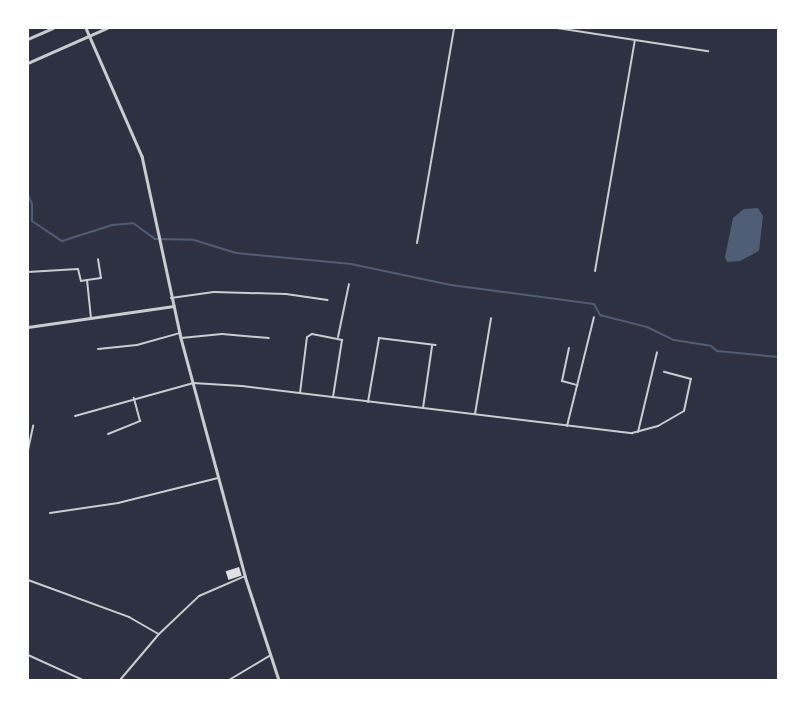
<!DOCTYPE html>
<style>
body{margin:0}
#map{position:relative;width:806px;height:708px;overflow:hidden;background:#2d3142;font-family:Merriweather,serif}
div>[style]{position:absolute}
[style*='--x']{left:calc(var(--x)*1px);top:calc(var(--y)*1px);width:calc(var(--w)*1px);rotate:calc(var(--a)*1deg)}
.water>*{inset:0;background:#4f5d75}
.stream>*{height:2px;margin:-1px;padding:0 1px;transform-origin:1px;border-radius:1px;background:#4f5d75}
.building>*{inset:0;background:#e0e0e3;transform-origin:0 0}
.minor>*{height:2px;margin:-1px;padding:0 1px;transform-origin:1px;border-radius:1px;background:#caccd0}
.tertiary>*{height:2.5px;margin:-1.25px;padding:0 1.25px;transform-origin:1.25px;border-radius:1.25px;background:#caccd0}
span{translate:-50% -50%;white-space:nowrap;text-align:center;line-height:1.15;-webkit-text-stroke:5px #fff;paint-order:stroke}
.frame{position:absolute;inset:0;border:29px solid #fff;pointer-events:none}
</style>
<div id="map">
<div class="water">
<div style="clip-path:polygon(758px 208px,763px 216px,759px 251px,740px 261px,727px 262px,725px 257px,733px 218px,744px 209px)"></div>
</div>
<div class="stream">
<div style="--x:28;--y:195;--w:10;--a:66"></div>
<div style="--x:32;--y:204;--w:17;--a:90"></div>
<div style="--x:32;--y:221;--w:36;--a:34"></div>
<div style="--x:62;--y:241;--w:52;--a:-17.7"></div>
<div style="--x:112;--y:225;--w:21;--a:-5"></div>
<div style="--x:133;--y:223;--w:27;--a:36"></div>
<div style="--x:155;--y:239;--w:39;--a:1"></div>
<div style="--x:194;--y:240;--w:44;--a:17.2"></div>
<div style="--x:236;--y:253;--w:116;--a:5.5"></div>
<div style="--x:351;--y:264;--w:102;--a:11.9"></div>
<div style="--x:451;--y:285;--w:144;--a:7.6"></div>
<div style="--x:594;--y:304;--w:13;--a:61"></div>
<div style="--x:600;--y:315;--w:49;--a:14.3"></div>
<div style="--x:647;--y:327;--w:30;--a:26"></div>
<div style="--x:674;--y:340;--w:37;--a:9"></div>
<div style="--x:711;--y:346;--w:8;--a:40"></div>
<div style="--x:717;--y:351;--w:61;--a:5.6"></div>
</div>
<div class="building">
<div style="left:239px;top:567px;width:9px;height:14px;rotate:72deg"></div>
</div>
<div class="minor">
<div style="--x:557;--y:28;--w:153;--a:8.7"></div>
<div style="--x:417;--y:243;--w:218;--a:-80.2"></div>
<div style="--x:595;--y:271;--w:234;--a:-80.2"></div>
<div style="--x:28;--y:272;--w:50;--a:-3.4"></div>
<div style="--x:78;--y:269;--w:12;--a:76"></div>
<div style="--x:81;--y:281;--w:6;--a:-9"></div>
<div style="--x:87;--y:280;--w:37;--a:84"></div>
<div style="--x:87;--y:280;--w:14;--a:-8"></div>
<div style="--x:101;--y:278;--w:19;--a:-99"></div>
<div style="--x:171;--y:298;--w:43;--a:-7.9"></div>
<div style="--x:214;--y:292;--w:72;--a:1.6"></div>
<div style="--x:286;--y:294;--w:42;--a:8.1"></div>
<div style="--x:338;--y:337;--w:54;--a:-78.3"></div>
<div style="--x:181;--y:338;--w:41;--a:-5.6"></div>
<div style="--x:222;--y:334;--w:47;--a:4.9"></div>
<div style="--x:569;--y:348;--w:34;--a:102"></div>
<div style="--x:562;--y:381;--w:16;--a:15"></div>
<div style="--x:98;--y:349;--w:39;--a:-6"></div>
<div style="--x:137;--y:345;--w:45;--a:-15.6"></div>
<div style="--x:300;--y:393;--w:56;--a:-82.9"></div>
<div style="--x:307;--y:337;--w:6;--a:-31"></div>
<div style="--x:312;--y:334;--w:31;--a:11"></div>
<div style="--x:342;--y:340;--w:58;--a:99"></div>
<div style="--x:368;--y:402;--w:65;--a:-80.2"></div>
<div style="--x:379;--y:338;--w:57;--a:7"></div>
<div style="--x:423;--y:408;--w:63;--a:-81.7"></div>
<div style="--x:475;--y:414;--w:97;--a:-80.5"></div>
<div style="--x:75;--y:416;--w:123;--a:-15.6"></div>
<div style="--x:193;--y:383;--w:49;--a:3.5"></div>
<div style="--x:242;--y:386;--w:393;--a:6.9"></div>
<div style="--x:632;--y:433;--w:27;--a:-15"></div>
<div style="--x:658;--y:426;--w:30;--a:-30"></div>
<div style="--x:684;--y:411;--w:33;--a:-78"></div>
<div style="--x:691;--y:379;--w:28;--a:-165"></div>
<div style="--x:567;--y:426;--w:112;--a:-76.1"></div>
<div style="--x:638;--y:432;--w:82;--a:-76.6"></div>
<div style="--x:108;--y:434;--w:35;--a:-22"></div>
<div style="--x:140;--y:421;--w:24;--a:-105"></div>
<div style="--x:28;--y:450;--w:25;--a:-78"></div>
<div style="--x:50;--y:513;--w:69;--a:-8.4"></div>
<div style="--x:118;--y:503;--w:103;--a:-14"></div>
<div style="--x:28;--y:580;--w:108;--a:20.1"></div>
<div style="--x:129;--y:617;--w:34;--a:30"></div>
<div style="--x:28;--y:655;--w:60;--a:24.4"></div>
<div style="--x:120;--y:680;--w:60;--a:-49.7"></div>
<div style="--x:159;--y:634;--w:55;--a:-43.5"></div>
<div style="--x:199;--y:596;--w:50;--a:-23.5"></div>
<div style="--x:229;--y:680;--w:49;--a:-30.8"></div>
</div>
<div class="tertiary">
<div style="--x:86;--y:28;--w:140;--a:66.4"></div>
<div style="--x:142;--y:156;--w:186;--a:77.9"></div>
<div style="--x:181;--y:338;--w:246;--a:74.9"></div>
<div style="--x:245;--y:576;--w:109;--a:71.9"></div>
<div style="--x:28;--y:39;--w:27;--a:-24"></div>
<div style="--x:28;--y:63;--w:86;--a:-23.9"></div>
<div style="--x:28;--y:327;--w:147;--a:-8.2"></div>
</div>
<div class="frame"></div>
</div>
